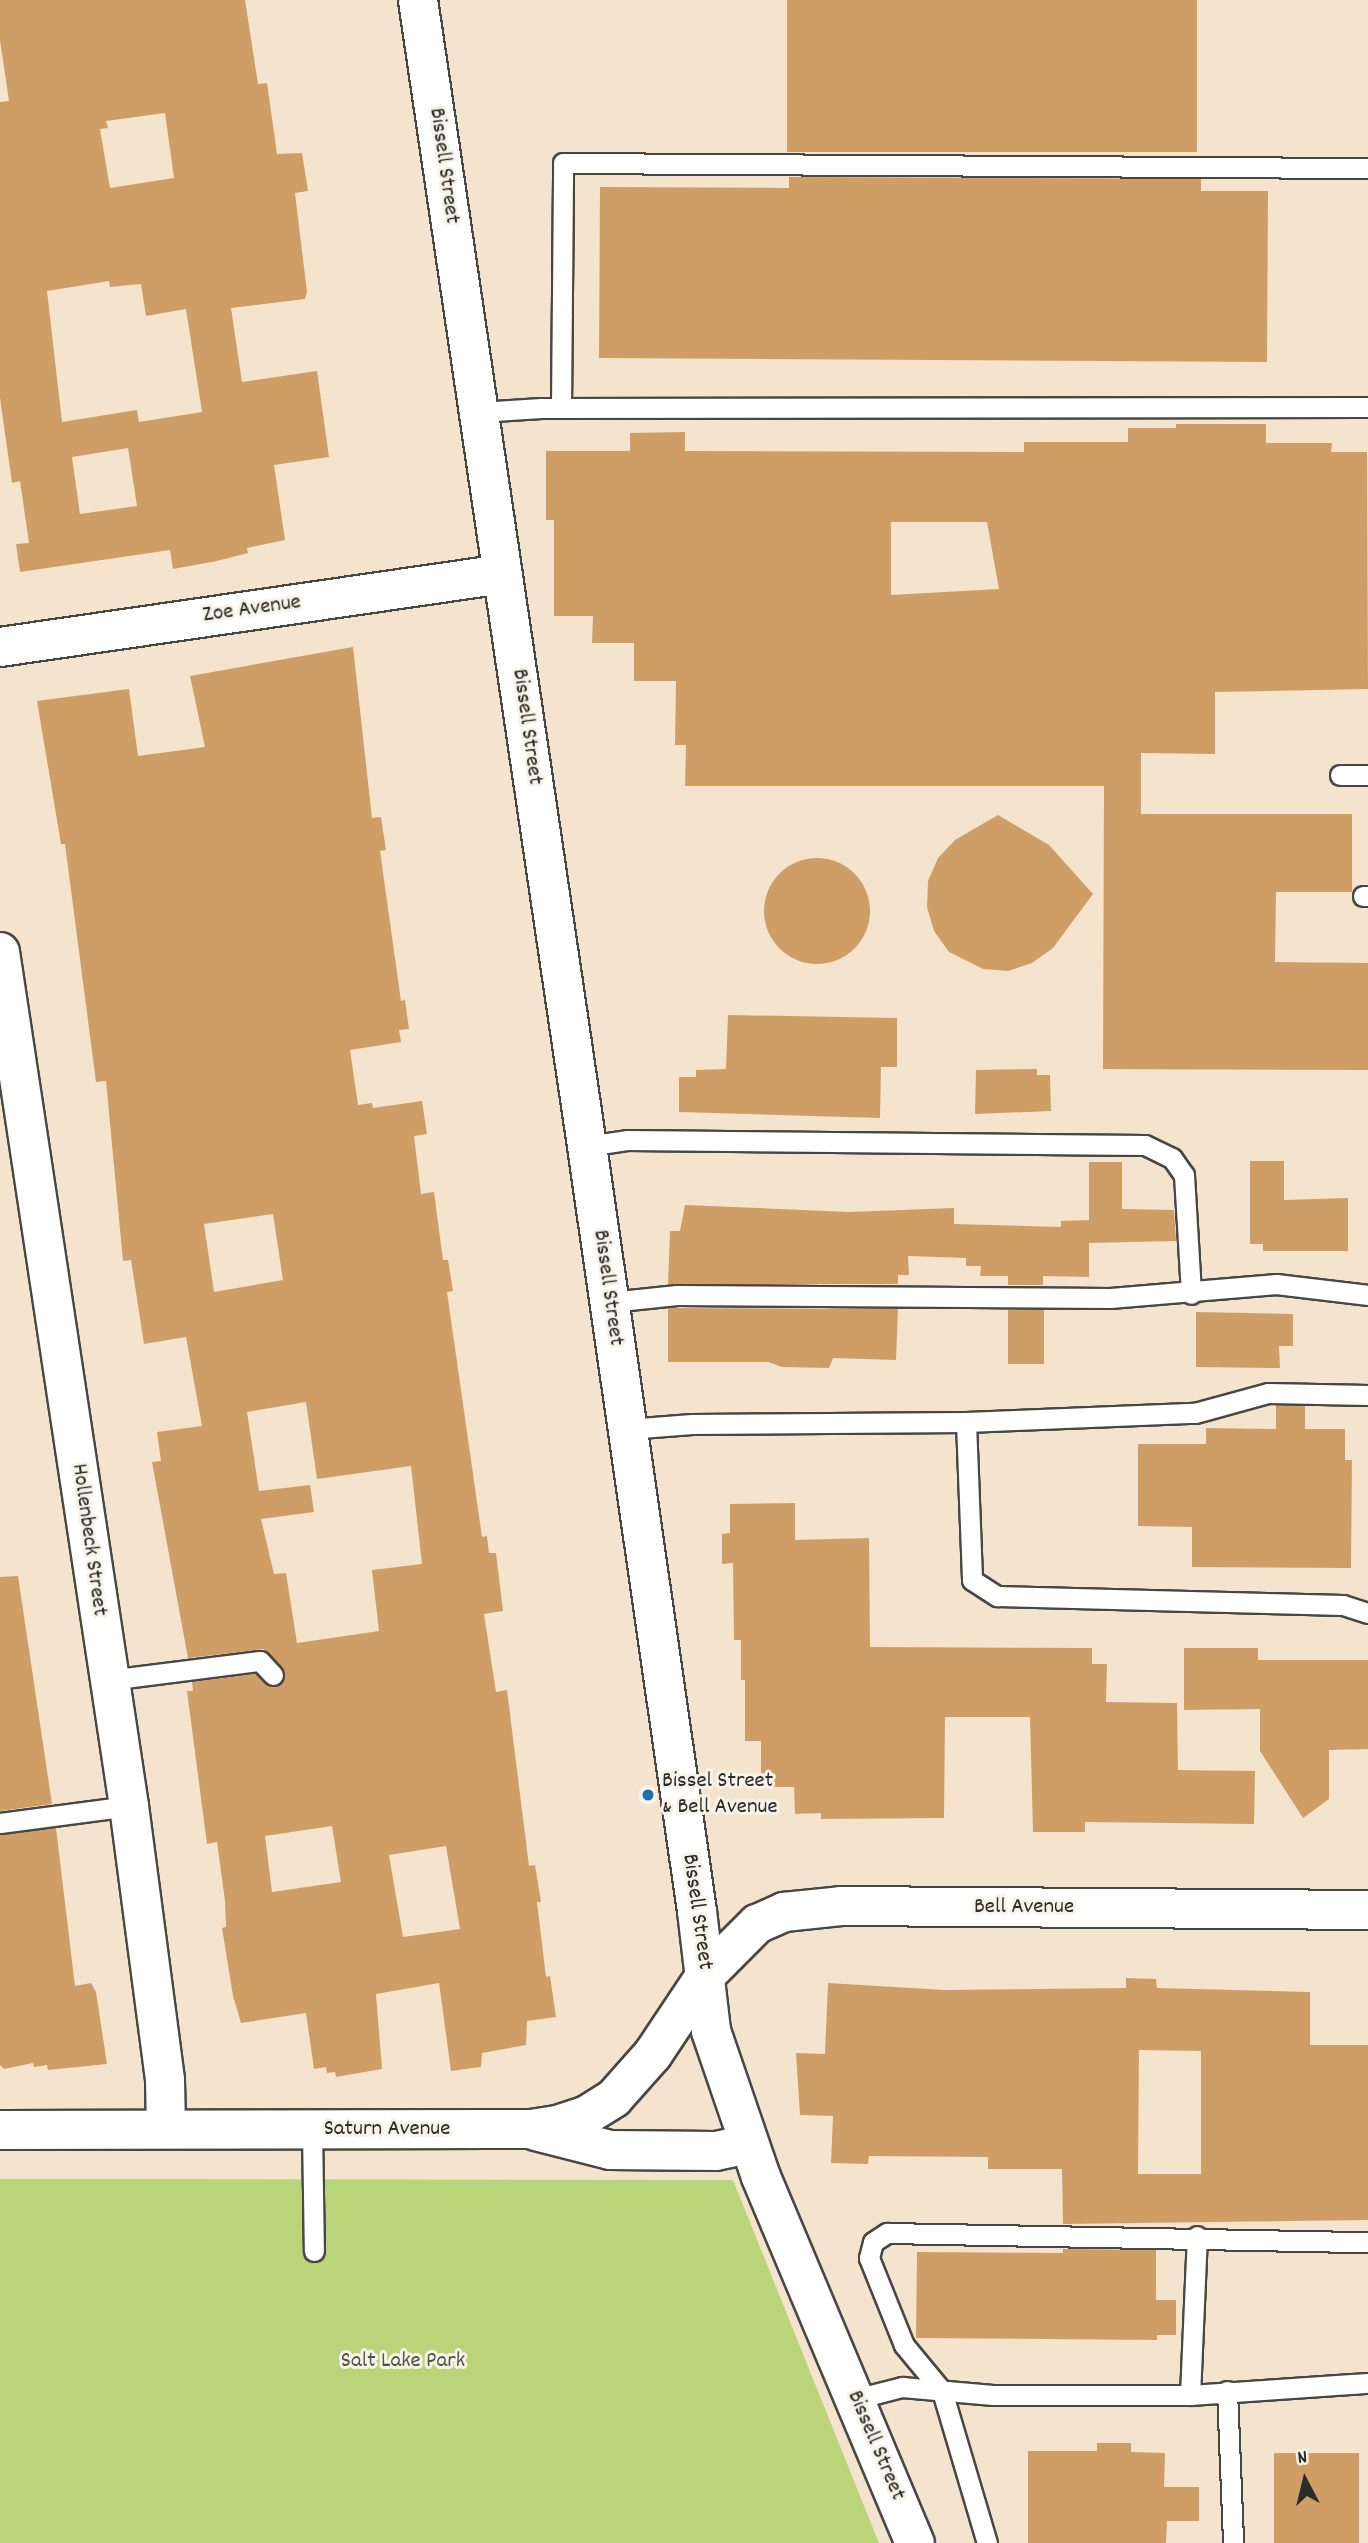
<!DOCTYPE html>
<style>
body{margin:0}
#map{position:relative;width:1368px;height:2543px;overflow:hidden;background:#f5e4cd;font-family:Dekko,sans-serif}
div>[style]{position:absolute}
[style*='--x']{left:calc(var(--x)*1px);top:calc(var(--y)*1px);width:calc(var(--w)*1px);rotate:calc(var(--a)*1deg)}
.green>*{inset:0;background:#bad479}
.building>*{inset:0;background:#cf9e67;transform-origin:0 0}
.round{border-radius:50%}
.roads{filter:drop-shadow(2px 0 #494743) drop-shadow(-2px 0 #494743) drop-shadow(0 2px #494743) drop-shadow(0 -2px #494743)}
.service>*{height:19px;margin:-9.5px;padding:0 9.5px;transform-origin:9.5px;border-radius:9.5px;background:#fff}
.minor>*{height:38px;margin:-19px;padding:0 19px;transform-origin:19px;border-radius:19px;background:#fff}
.tertiary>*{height:38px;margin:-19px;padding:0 19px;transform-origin:19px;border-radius:19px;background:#fff}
.dots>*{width:19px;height:19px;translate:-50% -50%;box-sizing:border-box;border:4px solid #f7f3e8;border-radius:50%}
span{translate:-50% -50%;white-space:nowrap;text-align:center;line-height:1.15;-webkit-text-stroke:6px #f7f3e8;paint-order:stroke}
.street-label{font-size:23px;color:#2b2b2b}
.poi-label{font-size:23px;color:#2b2b2b}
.left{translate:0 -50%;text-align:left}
.park-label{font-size:23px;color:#4f553e}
.north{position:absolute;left:1270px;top:2445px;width:70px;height:70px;-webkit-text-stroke:5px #f7f3e8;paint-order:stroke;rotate:353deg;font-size:19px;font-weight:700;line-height:28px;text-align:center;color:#2b2b2b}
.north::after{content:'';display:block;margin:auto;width:24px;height:32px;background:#2b2b2b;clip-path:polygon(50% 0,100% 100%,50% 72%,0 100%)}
</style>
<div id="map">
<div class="green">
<div style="clip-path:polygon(0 2179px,733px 2180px,879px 2543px,0 2543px)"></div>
</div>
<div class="building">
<div style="clip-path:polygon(evenodd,0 0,245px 0,258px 84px,267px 83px,277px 154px,302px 153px,308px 191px,295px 193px,307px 292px,305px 299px,231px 308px,242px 382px,317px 371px,329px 457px,274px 465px,285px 540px,247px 548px,248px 553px,217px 561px,173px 569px,170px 550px,20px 572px,16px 544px,29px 543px,20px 481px,12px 483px,0 398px,0 102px,9px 101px,0 40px,0 0,165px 113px,174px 178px,110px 188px,100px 129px,108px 128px,106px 121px,165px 113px,0 0,109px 281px,110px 287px,141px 284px,146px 316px,186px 309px,202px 412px,139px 422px,137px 410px,62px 422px,47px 291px,109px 281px,0 0,128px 448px,137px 506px,80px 514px,72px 457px,128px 448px)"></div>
<div style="left:787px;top:0;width:410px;height:152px"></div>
<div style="clip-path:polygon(789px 177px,1201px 179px,1201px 191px,1268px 191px,1267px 362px,599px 358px,600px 187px,789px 188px)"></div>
<div style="clip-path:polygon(evenodd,1176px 424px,1266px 424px,1266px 443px,1332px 443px,1331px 452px,1367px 452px,1368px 689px,1215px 692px,1215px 754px,1141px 753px,1141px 814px,1352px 814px,1352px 892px,1276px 892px,1275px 962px,1368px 963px,1368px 1070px,1103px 1069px,1104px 786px,685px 786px,686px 745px,675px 745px,676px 681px,634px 681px,634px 643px,592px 643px,593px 616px,554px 616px,554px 520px,546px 520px,546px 451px,630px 451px,630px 433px,685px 432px,685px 451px,1024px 452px,1024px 442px,1128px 442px,1128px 428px,1176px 428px,1176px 424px,891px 522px,987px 522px,999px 589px,891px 595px,891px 522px)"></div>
<div style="clip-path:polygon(evenodd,353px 647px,372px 818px,381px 817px,386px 850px,380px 851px,401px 1001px,405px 1000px,409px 1029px,399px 1030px,401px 1042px,350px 1050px,358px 1105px,372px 1103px,373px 1108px,422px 1101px,427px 1134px,414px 1136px,421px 1194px,434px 1192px,443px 1260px,448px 1260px,453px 1291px,447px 1292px,482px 1537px,487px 1536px,489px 1553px,496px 1553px,503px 1611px,484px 1614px,496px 1692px,507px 1690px,529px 1866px,535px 1865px,541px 1902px,537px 1902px,546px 1977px,550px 1976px,556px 2017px,527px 2021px,526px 2045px,482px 2053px,481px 2067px,451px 2071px,439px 1983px,376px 1994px,382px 2069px,336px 2077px,335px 2072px,327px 2073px,326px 2067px,314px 2069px,306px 2013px,241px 2023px,233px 1996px,222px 1928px,226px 1927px,225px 1901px,217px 1842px,207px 1844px,187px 1691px,193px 1691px,192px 1682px,255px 1674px,275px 1687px,285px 1673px,264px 1649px,188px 1658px,152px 1462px,161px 1461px,157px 1432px,202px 1426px,186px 1337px,144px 1344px,131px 1260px,123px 1261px,106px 1081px,96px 1082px,65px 844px,61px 844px,37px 701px,129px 689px,138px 756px,205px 747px,190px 676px,353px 647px,273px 1214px,283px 1280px,214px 1292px,204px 1224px,273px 1214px,353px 647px,306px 1402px,317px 1479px,411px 1466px,422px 1564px,372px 1570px,379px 1631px,297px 1643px,286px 1573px,274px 1574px,261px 1519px,314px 1512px,310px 1485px,259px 1491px,247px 1412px,306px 1402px,353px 647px,332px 1826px,341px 1882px,272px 1892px,265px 1836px,332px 1826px,353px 647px,446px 1846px,460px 1929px,403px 1937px,389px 1855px,446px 1846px)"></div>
<div style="clip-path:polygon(998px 815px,1049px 845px,1093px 894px,1053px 948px,1032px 963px,1008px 971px,983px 969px,949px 952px,934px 931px,927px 907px,928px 881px,938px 858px,955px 840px)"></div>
<div class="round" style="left:764px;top:858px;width:106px;height:106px"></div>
<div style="clip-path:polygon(728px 1015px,897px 1018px,897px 1067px,881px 1067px,880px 1118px,679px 1112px,679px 1077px,696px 1077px,696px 1070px,726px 1069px)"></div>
<div style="clip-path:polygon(1037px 1069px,1037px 1075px,1050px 1075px,1051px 1111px,975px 1114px,976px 1070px)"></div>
<div style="clip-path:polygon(1250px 1161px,1284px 1161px,1284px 1200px,1348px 1198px,1348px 1251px,1263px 1251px,1263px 1244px,1250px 1244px)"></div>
<div style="clip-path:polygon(1089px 1162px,1122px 1162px,1122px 1209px,1174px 1210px,1176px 1241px,1089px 1243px,1089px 1277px,1043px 1276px,1043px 1285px,1008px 1285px,1008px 1276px,980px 1276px,981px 1266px,966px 1266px,966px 1258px,908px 1256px,909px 1275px,898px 1275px,898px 1284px,668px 1284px,670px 1231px,680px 1231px,685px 1205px,849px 1212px,954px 1208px,954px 1224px,1061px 1227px,1061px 1221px,1089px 1220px)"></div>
<div style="clip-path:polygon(668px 1308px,898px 1309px,896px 1360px,833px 1358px,829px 1368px,782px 1367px,768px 1362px,668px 1362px)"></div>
<div style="left:1008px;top:1310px;width:36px;height:54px"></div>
<div style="clip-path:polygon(1196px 1312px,1293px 1314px,1293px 1346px,1279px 1346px,1280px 1368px,1196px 1367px)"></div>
<div style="clip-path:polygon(1276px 1405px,1305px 1406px,1305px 1429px,1345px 1429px,1345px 1460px,1352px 1460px,1351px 1568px,1192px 1567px,1192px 1527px,1138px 1526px,1138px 1444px,1206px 1444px,1206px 1428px,1276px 1429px)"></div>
<div style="clip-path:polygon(795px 1503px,795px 1540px,869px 1538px,870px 1647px,1092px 1648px,1092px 1664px,1107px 1664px,1106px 1702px,1177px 1703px,1178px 1770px,1255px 1771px,1254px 1824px,1085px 1822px,1085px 1832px,1033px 1832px,1030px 1717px,945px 1717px,944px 1818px,821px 1819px,821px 1813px,795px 1814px,794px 1787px,761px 1787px,761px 1741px,745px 1741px,745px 1680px,741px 1680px,741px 1640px,734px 1640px,733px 1563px,722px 1564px,722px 1534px,730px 1533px,730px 1504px)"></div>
<div style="clip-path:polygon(18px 1576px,52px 1804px,0 1811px,0 1577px)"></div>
<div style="clip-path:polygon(1184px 1648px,1258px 1648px,1258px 1660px,1368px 1660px,1368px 1749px,1329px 1750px,1329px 1799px,1303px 1818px,1260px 1751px,1260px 1709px,1184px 1710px)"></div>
<div style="clip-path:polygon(56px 1828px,75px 1986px,91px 1983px,96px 1992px,107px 2064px,48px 2070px,47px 2065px,34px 2067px,33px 2063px,4px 2069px,0 2065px,0 1835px)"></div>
<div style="clip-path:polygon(evenodd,1126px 1978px,1156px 1979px,1157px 1988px,1310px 1992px,1310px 2045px,1368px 2045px,1368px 2220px,1063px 2224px,1062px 2169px,988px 2169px,988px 2157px,869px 2156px,868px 2164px,831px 2163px,833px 2116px,800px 2115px,796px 2053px,825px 2054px,828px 1983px,944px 1990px,1126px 1988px,1126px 1978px,1139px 2050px,1201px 2051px,1201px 2174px,1138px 2174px,1139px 2050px)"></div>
<div style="clip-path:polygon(1063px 2249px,1156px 2250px,1156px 2300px,1176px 2300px,1176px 2335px,1157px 2335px,1157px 2340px,916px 2338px,917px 2252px,1063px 2253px)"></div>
<div style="clip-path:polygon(1097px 2443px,1131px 2443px,1131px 2452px,1165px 2453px,1164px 2487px,1199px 2487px,1199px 2521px,1167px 2521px,1166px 2543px,1028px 2543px,1028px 2451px,1097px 2451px)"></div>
<div style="left:1274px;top:2453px;width:85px;height:90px"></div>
</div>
<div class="roads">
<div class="service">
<div style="--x:561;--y:408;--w:245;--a:-89.5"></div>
<div style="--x:563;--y:163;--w:805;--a:0.36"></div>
<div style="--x:479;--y:412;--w:62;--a:-3.7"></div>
<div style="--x:541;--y:408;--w:827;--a:-0.07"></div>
<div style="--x:1340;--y:775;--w:28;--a:0"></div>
<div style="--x:1363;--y:896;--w:5;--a:0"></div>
<div style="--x:587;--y:1146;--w:40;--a:-8.5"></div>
<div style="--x:627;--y:1140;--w:518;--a:0.55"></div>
<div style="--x:1145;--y:1145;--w:30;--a:26"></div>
<div style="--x:1172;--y:1158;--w:21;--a:55"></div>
<div style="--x:1184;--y:1175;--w:119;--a:86.6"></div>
<div style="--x:610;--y:1302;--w:67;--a:-6"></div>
<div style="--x:677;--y:1295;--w:433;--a:0.4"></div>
<div style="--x:1110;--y:1298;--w:167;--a:-4.8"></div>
<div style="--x:1276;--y:1284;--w:93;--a:6.8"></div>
<div style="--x:966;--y:1422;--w:229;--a:-2.3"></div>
<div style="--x:1195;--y:1413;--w:76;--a:-15.3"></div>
<div style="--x:1268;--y:1393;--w:100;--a:1.1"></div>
<div style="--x:627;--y:1429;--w:65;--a:-4.4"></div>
<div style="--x:692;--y:1424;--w:274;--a:-0.4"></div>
<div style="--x:966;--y:1422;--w:158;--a:87.8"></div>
<div style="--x:972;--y:1580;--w:30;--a:33"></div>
<div style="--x:997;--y:1596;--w:346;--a:1.5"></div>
<div style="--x:1343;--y:1605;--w:26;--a:18"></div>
<div style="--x:109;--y:1680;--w:152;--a:-7.2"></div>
<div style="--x:260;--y:1661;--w:19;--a:47"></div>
<div style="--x:0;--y:1823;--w:130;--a:-7.5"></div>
<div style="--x:312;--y:2130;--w:121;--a:89.1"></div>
<div style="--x:1227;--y:2391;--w:152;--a:87.7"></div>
<div style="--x:1190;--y:2395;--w:159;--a:-87.5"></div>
<div style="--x:855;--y:2399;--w:49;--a:-14.3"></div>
<div style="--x:902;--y:2387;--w:91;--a:5"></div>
<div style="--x:993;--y:2395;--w:197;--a:0"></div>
<div style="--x:1190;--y:2395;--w:178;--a:-3.9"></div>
<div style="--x:987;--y:2543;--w:159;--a:-106.5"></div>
<div style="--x:942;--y:2391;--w:60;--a:-129.6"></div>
<div style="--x:904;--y:2345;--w:94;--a:-111.9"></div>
<div style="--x:869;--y:2258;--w:16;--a:-76"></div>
<div style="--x:873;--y:2242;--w:17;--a:-33"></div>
<div style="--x:887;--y:2233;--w:481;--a:1.1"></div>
</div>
<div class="minor">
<div style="--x:418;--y:0;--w:1158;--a:81.61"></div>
<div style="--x:587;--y:1146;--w:773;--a:81.82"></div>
<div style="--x:697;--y:1911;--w:121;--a:83.3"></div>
<div style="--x:711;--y:2031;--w:154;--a:71.1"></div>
<div style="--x:761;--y:2177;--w:397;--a:67.2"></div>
<div style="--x:0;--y:647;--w:508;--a:-8.26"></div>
<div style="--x:0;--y:952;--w:864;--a:81.41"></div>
<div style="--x:129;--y:1806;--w:276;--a:82.5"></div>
<div style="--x:165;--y:2080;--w:49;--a:88.8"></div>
</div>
<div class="tertiary">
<div style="--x:0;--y:2130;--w:531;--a:-0.11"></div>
<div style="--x:531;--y:2129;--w:26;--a:-9"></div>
<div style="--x:557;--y:2125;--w:32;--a:-18"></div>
<div style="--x:587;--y:2115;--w:32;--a:-32"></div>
<div style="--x:614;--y:2098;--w:59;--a:-48.4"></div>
<div style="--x:653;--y:2054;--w:94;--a:-56.3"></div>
<div style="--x:705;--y:1976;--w:74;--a:-45"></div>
<div style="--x:757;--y:1924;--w:30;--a:-24"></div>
<div style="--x:784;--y:1912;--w:57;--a:-6"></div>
<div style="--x:841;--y:1906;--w:527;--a:0.43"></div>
<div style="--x:536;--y:2131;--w:76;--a:14.4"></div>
<div style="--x:610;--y:2150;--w:106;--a:0.5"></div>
<div style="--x:716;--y:2151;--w:33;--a:-12"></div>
</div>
</div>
<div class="dots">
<div style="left:648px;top:1795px;background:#1f6fb2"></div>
</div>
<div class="street-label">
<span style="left:443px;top:166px;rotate:82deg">Bissell Street</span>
<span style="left:252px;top:610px;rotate:-8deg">Zoe Avenue</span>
<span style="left:526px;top:727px;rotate:82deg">Bissell Street</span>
<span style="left:607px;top:1288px;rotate:82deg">Bissell Street</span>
<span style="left:88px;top:1540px;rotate:82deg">Hollenbeck Street</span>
<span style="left:1024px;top:1908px">Bell Avenue</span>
<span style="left:696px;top:1912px;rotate:82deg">Bissell Street</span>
<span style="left:387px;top:2130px">Saturn Avenue</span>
<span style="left:875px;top:2446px;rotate:67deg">Bissell Street</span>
</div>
<div class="poi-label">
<span class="left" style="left:662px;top:1795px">Bissel Street<br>&amp; Bell Avenue</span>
</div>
<div class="park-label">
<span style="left:403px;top:2362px">Salt Lake Park</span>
</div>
<div class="north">N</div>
</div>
